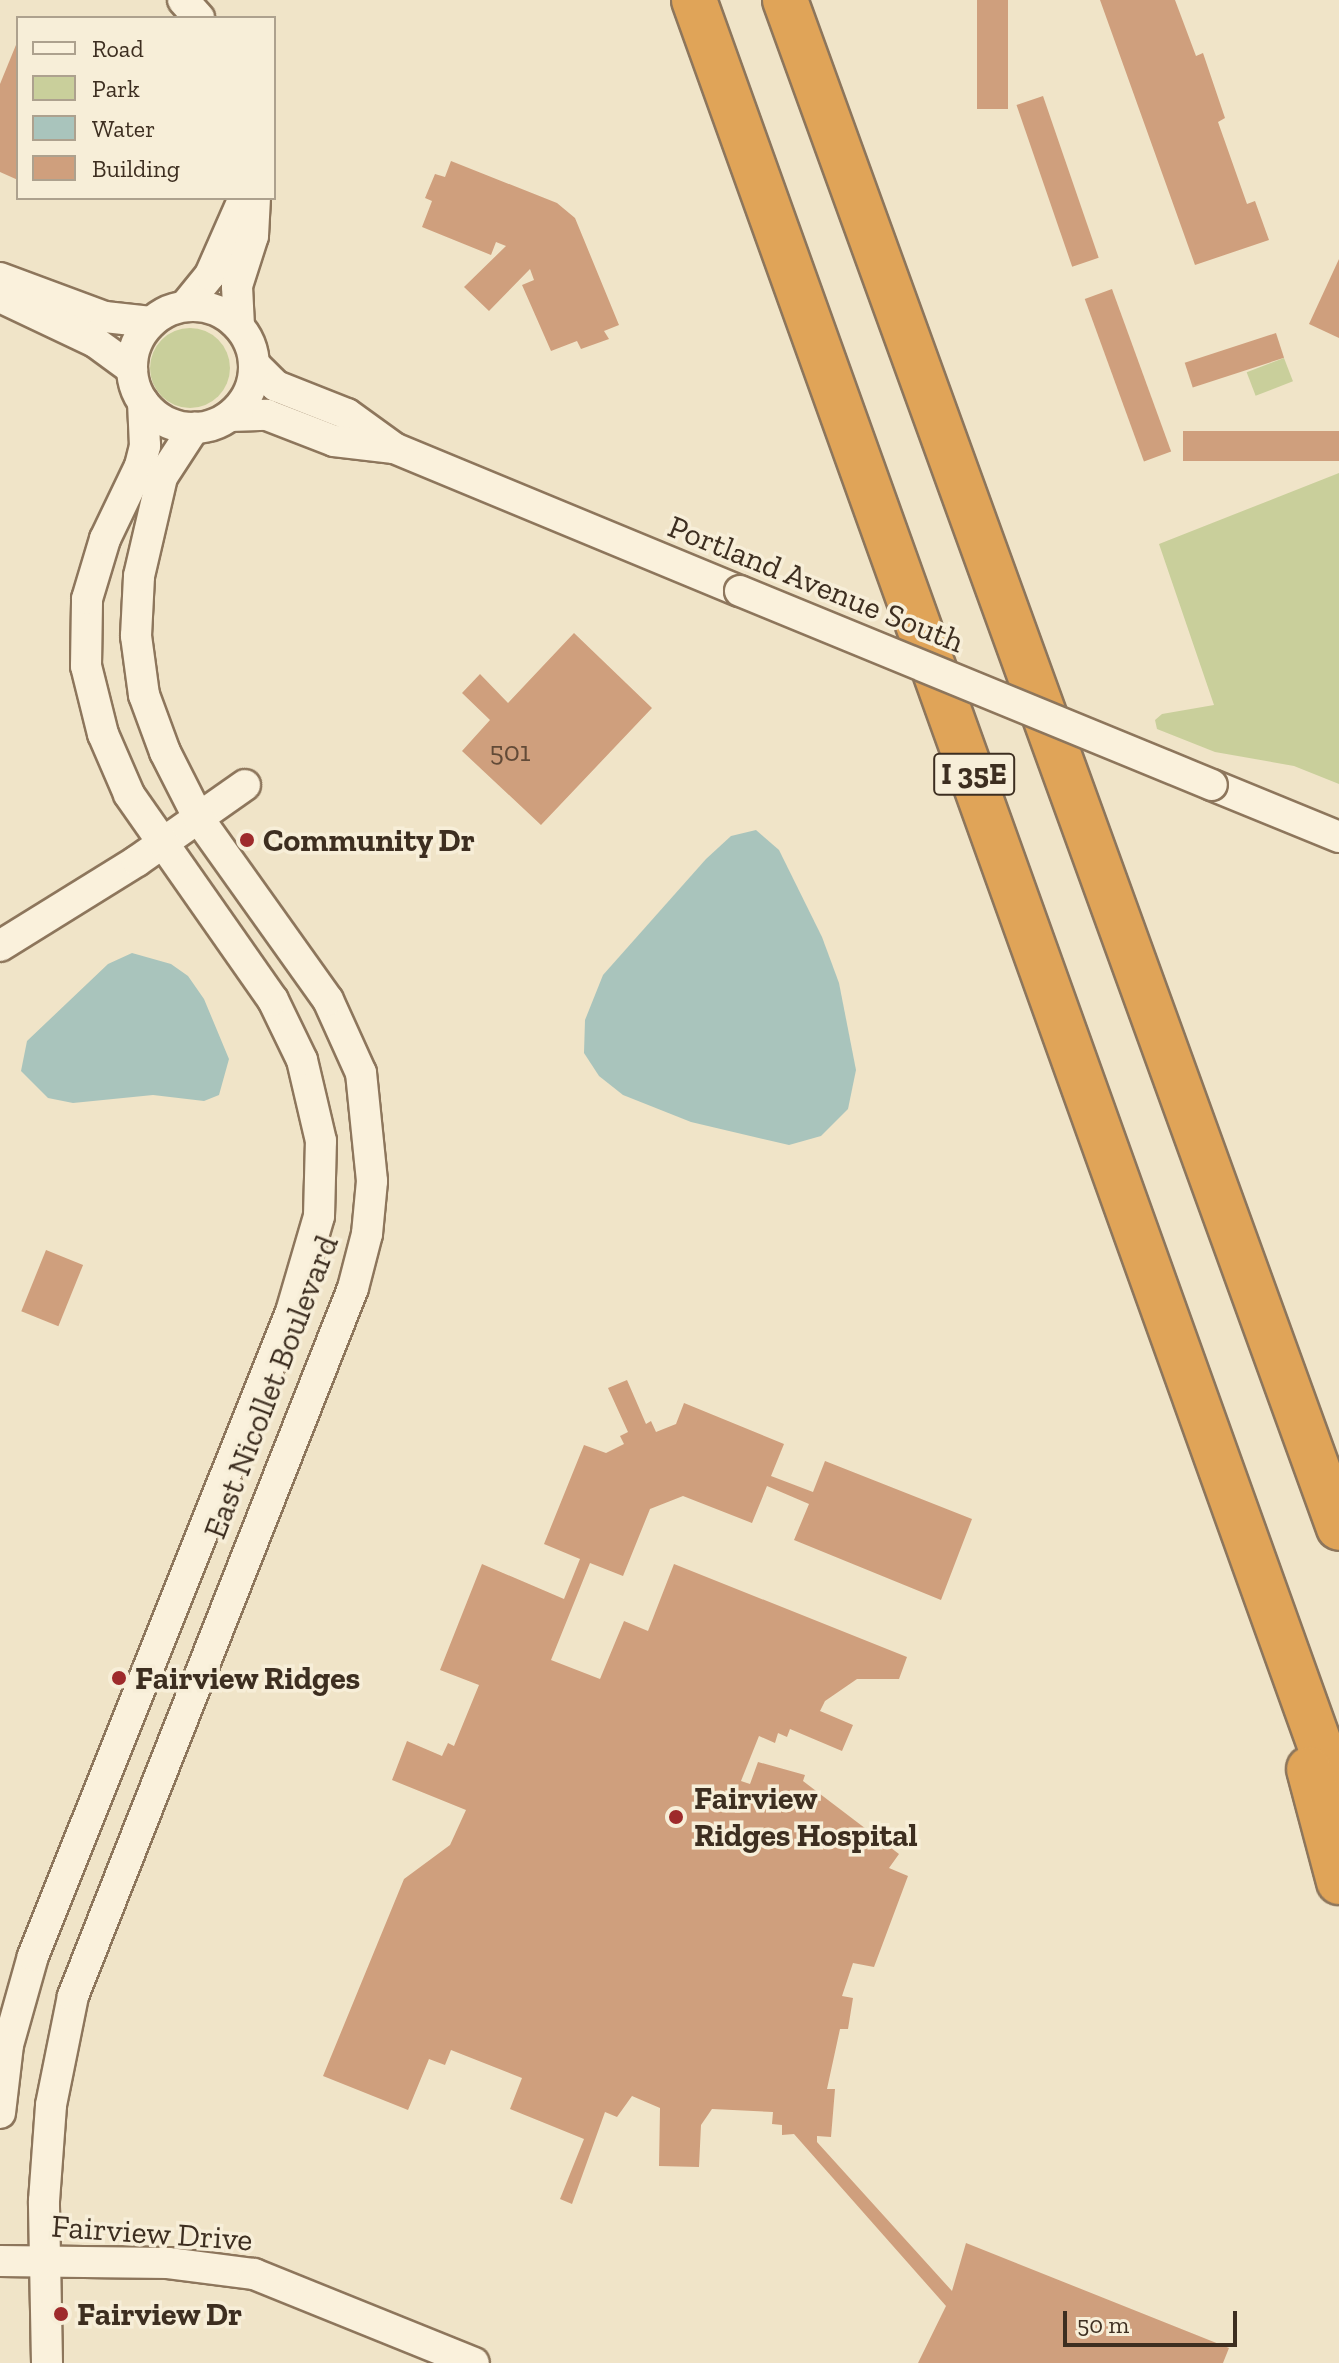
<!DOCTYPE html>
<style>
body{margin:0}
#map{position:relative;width:1339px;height:2363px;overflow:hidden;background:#f0e4c8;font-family:"Zilla Slab",serif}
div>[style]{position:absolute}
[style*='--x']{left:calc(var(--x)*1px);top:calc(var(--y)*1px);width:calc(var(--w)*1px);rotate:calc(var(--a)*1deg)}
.green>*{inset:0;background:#c9cf9b;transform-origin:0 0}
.round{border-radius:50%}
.water>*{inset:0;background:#a9c4bc}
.building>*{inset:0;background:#cf9f7d;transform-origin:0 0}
.roads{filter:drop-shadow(2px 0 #8d765c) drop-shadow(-2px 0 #8d765c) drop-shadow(0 2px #8d765c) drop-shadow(0 -2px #8d765c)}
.minor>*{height:30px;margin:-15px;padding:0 15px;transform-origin:15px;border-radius:15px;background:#faf1dc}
.minor>.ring{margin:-15px;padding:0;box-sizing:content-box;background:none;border:30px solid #faf1dc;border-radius:50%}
.highway>*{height:44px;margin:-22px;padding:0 22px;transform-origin:22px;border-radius:22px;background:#e0a458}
.bridges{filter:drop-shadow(2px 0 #8d765c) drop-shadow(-2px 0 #8d765c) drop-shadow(0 2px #8d765c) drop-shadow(0 -2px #8d765c)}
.minor-bridge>*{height:30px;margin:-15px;padding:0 15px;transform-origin:15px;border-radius:15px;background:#faf1dc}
.dots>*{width:22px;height:22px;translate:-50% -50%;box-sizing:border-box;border:4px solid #f7eed8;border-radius:50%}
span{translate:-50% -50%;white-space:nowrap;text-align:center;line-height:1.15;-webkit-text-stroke:7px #f7eed8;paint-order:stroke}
.number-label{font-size:28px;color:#624a37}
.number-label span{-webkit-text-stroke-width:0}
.shield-label span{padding:2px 6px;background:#f7eed8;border:2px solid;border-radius:6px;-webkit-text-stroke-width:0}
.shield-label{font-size:30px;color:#3d2e20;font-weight:700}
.street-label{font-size:32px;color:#3d2e20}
.poi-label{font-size:32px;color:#3d2e20;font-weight:700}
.left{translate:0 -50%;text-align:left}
.legend{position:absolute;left:16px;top:16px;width:260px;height:184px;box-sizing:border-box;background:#f7eed8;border:2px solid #ada18e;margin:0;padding:10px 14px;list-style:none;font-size:24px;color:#3d2e20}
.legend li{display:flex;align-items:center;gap:16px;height:40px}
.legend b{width:40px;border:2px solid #ada18e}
.scale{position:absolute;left:1063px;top:2311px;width:174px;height:36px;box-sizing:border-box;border:4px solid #3d2e20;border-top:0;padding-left:10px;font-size:24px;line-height:28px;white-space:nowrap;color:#3d2e20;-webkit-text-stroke:6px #f7eed8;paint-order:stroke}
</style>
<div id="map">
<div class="green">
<div class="round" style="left:150px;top:328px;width:80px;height:80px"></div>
<div style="left:1284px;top:358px;width:25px;height:40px;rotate:69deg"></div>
<div style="clip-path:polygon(1339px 473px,1339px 784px,1294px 766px,1215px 752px,1157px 729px,1155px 720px,1162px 714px,1214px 705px,1159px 544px)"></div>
</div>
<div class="water">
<div style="clip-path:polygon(756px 830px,779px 850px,822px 937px,839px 983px,856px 1070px,848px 1109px,821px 1136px,789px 1145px,691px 1122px,623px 1095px,599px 1076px,584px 1053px,585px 1020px,603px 975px,706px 859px,731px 836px)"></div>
<div style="clip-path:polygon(132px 953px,171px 964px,188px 976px,204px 999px,229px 1059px,219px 1095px,204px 1101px,153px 1095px,73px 1103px,48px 1098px,21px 1071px,27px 1041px,108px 964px)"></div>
</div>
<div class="building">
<div style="left:977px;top:0;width:31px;height:109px"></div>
<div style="clip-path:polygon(1100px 0,1175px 0,1196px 56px,1203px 53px,1225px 118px,1218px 122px,1247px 204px,1255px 201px,1269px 240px,1195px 265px)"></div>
<div style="clip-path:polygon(18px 40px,18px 180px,0 172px,0 84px)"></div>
<div style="left:1043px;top:96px;width:171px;height:28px;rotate:71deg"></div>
<div style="clip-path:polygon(451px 161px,557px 203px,575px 218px,619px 325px,604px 331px,609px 339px,581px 349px,577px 341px,551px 351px,522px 285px,534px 280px,530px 269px,489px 311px,464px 287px,506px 246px,496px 242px,491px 255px,422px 227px,432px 201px,425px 198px,435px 174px,445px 177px)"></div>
<div style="clip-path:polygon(1339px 259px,1339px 338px,1309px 324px)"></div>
<div style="left:1112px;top:289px;width:173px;height:29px;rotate:70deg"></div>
<div style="left:1276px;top:333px;width:26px;height:96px;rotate:72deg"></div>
<div style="left:1339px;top:431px;width:30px;height:156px;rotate:90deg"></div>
<div style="clip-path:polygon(574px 633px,652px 708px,541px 825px,462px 751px,490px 720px,462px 693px,480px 674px,508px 703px)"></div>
<div style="left:46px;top:1250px;width:40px;height:66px;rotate:22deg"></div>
<div style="clip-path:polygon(627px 1380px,646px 1424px,651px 1421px,656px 1432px,676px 1424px,684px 1403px,784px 1444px,771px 1476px,813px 1492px,825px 1461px,972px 1519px,941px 1600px,794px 1540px,809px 1504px,767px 1486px,752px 1523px,683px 1496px,650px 1509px,623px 1576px,590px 1563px,551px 1660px,600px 1679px,624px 1621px,648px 1631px,674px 1564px,907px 1657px,899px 1679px,857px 1679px,825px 1701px,820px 1711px,853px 1725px,842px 1751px,790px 1729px,787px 1737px,778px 1733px,775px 1743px,759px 1736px,741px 1781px,750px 1784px,758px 1762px,805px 1775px,803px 1781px,899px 1854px,889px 1868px,908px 1876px,874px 1967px,853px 1963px,842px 1996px,853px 1998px,848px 2029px,840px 2029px,827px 2089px,835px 2089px,831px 2137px,817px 2136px,817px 2142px,952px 2291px,966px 2243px,1229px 2348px,1223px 2363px,918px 2363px,946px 2306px,794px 2134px,782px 2135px,782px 2125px,772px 2124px,773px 2112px,712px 2109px,701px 2125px,699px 2167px,659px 2166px,660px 2108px,632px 2096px,617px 2117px,605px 2112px,572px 2204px,560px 2199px,584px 2139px,510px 2109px,522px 2078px,451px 2050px,445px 2065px,429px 2059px,408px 2110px,323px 2076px,404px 1879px,450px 1845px,466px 1810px,392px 1780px,407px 1741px,442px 1756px,448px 1743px,454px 1746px,479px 1685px,440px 1670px,482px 1564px,564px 1599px,580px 1559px,544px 1544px,584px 1445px,606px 1453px,624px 1444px,620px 1436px,628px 1432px,608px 1388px)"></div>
</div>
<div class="roads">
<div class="minor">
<div style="--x:183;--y:0;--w:24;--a:48"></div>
<div style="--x:0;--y:278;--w:112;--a:20.4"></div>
<div style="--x:105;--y:317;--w:46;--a:6.2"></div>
<div style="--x:0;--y:297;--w:105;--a:25.3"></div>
<div style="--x:95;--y:342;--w:46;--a:36.1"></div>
<div class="ring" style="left:132px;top:306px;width:92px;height:92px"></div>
<div style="--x:185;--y:306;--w:40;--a:-51"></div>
<div style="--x:210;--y:275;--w:84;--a:-66.2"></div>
<div style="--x:239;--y:326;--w:40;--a:-92.9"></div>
<div style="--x:237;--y:286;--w:52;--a:-72.3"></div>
<div style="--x:253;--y:236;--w:38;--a:-87"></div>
<div style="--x:254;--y:364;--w:31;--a:45"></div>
<div style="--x:276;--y:386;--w:76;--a:21.5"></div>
<div style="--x:347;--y:414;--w:58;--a:35.9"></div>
<div style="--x:394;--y:448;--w:374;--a:22.5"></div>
<div style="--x:230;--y:416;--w:37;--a:-2"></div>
<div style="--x:267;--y:415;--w:72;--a:21.2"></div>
<div style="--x:334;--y:441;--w:58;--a:6.9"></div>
<div style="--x:1212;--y:785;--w:137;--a:22.3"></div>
<div style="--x:0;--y:946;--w:161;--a:-31.8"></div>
<div style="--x:137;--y:861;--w:132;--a:-35.1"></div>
<div style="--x:0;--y:2113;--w:68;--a:-83.3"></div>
<div style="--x:8;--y:2045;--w:92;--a:-74.3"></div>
<div style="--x:33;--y:1956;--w:694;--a:-68.17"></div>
<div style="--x:291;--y:1312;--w:100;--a:-73.7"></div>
<div style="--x:319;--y:1216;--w:75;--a:-88.5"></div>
<div style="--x:321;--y:1141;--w:83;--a:-103.2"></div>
<div style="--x:302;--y:1060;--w:67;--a:-115.8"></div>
<div style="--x:273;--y:1000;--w:251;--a:-125"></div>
<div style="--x:129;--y:794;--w:65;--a:-113.4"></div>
<div style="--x:103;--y:734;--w:70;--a:-104"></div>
<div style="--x:86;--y:666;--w:67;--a:-89.1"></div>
<div style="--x:87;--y:599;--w:63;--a:-73.3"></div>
<div style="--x:105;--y:539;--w:81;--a:-64.4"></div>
<div style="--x:140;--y:466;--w:21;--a:-76"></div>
<div style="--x:145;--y:446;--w:44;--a:-92.6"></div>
<div style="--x:0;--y:2261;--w:168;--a:0.7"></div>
<div style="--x:168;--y:2263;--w:87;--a:7.3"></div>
<div style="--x:254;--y:2274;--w:237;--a:22"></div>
<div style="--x:47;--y:2363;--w:162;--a:-91.1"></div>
<div style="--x:44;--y:2201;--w:96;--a:-85.8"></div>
<div style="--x:51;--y:2105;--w:111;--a:-78.6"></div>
<div style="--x:73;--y:1996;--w:761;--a:-68.42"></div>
<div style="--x:353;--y:1288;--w:56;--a:-75.5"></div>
<div style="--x:367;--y:1234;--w:53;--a:-84.6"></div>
<div style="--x:372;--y:1181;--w:109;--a:-95.8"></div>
<div style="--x:361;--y:1073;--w:80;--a:-114.3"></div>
<div style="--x:328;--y:1000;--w:222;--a:-125.5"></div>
<div style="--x:199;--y:819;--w:75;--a:-116.9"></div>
<div style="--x:165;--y:752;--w:61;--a:-110.2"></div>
<div style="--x:144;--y:695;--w:60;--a:-97.7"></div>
<div style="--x:136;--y:636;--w:60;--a:-87.1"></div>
<div style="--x:139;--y:576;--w:102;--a:-76.9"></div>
<div style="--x:162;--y:477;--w:59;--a:-56.9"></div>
</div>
<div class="highway">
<div style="--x:694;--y:0;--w:1910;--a:70.27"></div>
<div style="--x:785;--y:0;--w:1625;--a:70.07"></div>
<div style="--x:1309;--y:1769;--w:117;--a:75.1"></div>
</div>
</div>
<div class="bridges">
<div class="minor-bridge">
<div style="--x:740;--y:591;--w:510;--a:22.34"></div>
</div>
</div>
<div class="dots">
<div style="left:247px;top:840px;background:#9e2a2b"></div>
<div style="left:119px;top:1678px;background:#9e2a2b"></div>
<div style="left:676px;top:1817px;background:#9e2a2b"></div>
<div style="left:61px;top:2314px;background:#9e2a2b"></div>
</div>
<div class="number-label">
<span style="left:510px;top:752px">501</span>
</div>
<div class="shield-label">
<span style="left:974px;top:774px">I 35E</span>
</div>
<div class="street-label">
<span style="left:816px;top:584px;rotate:22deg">Portland Avenue South</span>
<span style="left:271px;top:1387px;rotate:-69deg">East Nicollet Boulevard</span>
<span style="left:152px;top:2233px;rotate:4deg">Fairview Drive</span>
</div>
<div class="poi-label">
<span class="left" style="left:263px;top:840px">Community Dr</span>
<span class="left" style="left:135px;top:1678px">Fairview Ridges</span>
<span class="left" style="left:694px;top:1817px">Fairview<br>Ridges Hospital</span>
<span class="left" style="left:77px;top:2314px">Fairview Dr</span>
</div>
<ul class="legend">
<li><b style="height:10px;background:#faf1dc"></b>Road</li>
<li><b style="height:22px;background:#c9cf9b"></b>Park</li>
<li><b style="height:22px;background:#a9c4bc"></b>Water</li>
<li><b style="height:22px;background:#cf9f7d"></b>Building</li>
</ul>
<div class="scale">50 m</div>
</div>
